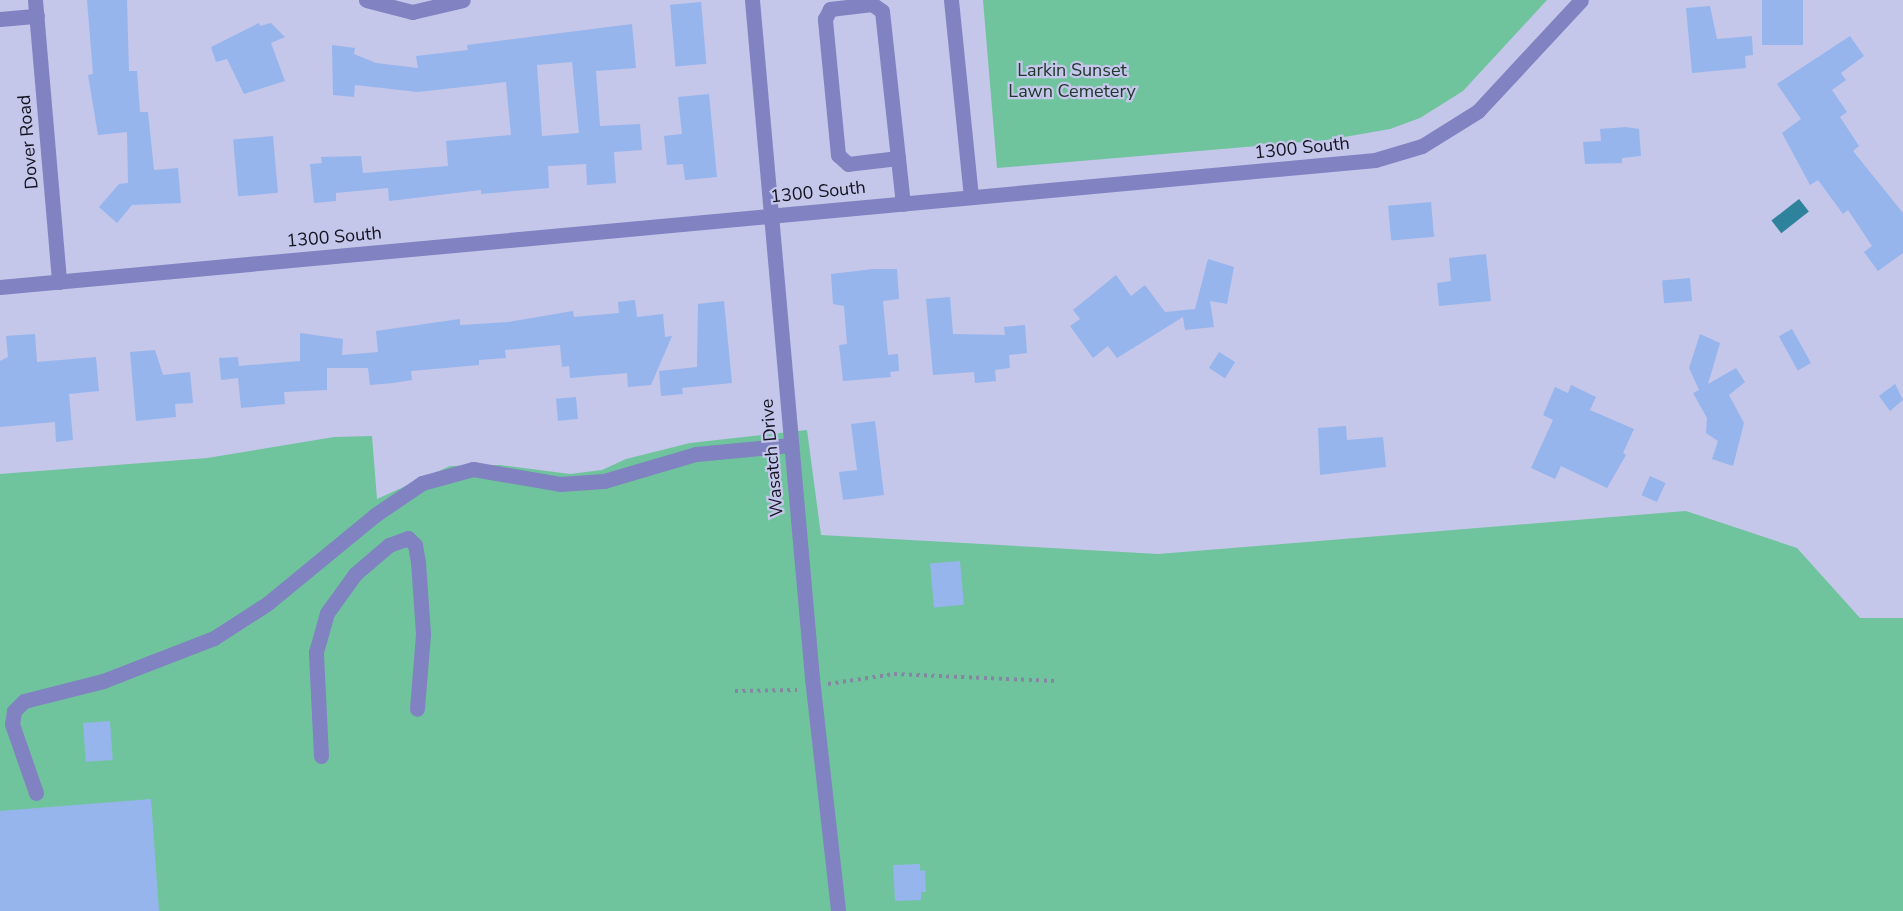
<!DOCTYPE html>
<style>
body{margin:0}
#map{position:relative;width:1903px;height:911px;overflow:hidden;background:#c4c6ea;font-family:"Nunito Sans",sans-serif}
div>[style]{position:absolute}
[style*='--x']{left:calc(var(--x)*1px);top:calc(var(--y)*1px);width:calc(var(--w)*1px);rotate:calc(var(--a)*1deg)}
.green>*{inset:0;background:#70c49d}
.water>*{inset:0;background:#2f829c;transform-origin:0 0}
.building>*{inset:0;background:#96b5ed;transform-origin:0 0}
.path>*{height:4px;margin-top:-2px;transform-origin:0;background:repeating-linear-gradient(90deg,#8586a2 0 3px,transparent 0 7.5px)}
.minor>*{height:15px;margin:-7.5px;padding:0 7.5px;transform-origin:7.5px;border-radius:7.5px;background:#8182c1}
span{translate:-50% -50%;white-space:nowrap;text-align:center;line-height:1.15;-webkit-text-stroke:4.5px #c4c6ea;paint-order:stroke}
.park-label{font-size:18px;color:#20372c}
.street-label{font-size:18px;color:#131320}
</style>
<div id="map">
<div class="green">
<div style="clip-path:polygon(983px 0,1547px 0,1463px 91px,1420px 118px,1390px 129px,1327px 140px,997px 168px)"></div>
<div style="clip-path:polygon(807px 430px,821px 535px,1158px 554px,1686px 511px,1797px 548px,1860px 618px,1903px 618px,1903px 911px,0 911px,0 474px,207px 458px,334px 437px,372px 436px,377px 499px,450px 466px,500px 465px,570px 474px,602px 470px,626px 459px,690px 443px)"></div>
</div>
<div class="water">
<div style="left:1799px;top:199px;width:16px;height:35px;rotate:52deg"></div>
</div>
<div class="building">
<div style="clip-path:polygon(87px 0,127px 0,129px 71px,137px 71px,140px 112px,148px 112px,154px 170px,178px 168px,181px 203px,132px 205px,117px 223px,99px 207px,119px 184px,128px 183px,127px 132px,98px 135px,88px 75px,93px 74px)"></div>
<div style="left:1762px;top:0;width:41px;height:45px"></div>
<div style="left:701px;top:2px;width:62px;height:31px;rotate:85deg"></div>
<div style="clip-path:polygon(1710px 6px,1717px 39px,1752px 36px,1753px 55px,1745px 56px,1746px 68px,1692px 73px,1686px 8px)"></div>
<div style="clip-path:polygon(259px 23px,260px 26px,271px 23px,285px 37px,271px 43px,285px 81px,244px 94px,227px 59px,216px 62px,211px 47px)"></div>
<div style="clip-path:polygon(evenodd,632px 24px,636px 68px,596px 71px,600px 126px,640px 124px,642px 150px,614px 152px,616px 183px,587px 185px,586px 164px,548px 166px,549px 188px,481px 194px,481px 190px,389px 201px,388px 188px,336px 193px,336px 201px,314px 203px,310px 164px,322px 163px,321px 157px,361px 156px,363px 173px,448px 166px,446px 141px,511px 135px,506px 82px,418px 92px,355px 85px,354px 97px,333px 95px,332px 45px,355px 48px,354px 54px,376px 63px,418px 68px,416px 56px,468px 50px,467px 45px,632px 24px,572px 62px,579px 133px,542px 136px,537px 65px,572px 62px)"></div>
<div style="clip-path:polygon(1850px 36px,1864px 56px,1841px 73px,1846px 80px,1832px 90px,1847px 112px,1840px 117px,1859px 146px,1853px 151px,1903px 213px,1903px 253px,1878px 271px,1864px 252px,1872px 246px,1848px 210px,1843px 214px,1818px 180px,1810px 185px,1782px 133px,1801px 119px,1777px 84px)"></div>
<div style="clip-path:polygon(709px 94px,717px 177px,685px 180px,683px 164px,667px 165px,664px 136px,682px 134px,678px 97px)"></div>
<div style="clip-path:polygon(1626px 127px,1639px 129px,1641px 156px,1622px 158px,1622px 163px,1585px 164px,1583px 142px,1601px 141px,1600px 129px)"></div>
<div style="left:273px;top:136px;width:57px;height:40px;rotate:85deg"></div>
<div style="left:1431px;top:202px;width:35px;height:43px;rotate:85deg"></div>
<div style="clip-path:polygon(1486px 254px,1491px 301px,1439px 306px,1437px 283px,1451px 281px,1449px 258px)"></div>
<div style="clip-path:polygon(1208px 259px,1234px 267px,1227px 304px,1210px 301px,1214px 327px,1185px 330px,1183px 317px,1117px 358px,1108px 346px,1093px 358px,1070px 326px,1080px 319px,1073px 310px,1116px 275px,1131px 296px,1145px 285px,1165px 312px,1195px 309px)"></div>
<div style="clip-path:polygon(873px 269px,897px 269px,899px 299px,883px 301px,888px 355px,898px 354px,899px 371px,890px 372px,891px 377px,843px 381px,839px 345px,847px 344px,844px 306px,833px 304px,831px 274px)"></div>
<div style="left:1690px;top:278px;width:23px;height:28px;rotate:85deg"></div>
<div style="clip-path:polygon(950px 297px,953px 334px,1005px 335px,1004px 327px,1025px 325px,1027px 353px,1009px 355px,1010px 368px,995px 370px,996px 381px,975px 383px,974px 372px,933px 375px,926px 299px)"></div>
<div style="clip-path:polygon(635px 300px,637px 317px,663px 314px,665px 337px,672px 336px,651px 385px,628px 387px,627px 373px,570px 378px,569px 366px,562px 367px,560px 345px,505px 350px,506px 358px,479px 360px,479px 365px,411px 371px,412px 380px,393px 383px,370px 385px,368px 368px,327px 368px,327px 390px,284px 392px,285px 404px,241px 408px,238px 378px,221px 380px,219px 358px,238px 357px,239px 366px,300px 361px,300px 333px,343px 339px,342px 355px,378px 352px,376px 331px,460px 319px,460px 325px,508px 322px,573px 311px,574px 317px,619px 313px,618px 302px)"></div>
<div style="clip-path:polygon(724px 301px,732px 383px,682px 388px,683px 394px,661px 396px,659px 371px,697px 367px,698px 304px)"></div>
<div style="left:1792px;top:329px;width:39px;height:15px;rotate:61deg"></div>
<div style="clip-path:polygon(35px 334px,37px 362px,96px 357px,99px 391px,69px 394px,73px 440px,56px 442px,55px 422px,0 427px,0 361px,8px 357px,6px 336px)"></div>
<div style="clip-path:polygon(1700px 334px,1720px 343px,1708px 384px,1736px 368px,1745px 382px,1729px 395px,1744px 423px,1733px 466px,1712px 459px,1718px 441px,1706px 433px,1707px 418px,1693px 393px,1699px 390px,1689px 368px)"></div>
<div style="clip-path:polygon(155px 350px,163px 375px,190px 372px,193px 403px,175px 404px,176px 417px,136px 421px,130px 352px)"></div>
<div style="left:1219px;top:352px;width:19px;height:19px;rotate:32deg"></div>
<div style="clip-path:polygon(1895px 384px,1903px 400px,1890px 411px,1879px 396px)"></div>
<div style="clip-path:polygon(1571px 385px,1596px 397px,1590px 410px,1634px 429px,1623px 453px,1626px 455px,1607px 488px,1561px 466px,1555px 479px,1531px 468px,1553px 420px,1543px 415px,1555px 387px,1568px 393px)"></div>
<div style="left:576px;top:397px;width:22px;height:20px;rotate:85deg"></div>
<div style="clip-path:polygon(875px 421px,884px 495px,843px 500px,839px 472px,857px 470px,851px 424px)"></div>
<div style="clip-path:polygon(1346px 426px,1347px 440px,1383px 437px,1386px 467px,1320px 475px,1318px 428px)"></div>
<div style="left:1650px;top:476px;width:17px;height:21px;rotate:24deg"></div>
<div style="left:960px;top:561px;width:44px;height:30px;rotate:85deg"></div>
<div style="left:110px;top:721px;width:39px;height:27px;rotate:86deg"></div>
<div style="clip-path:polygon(151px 799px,159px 911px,0 911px,0 811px)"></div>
<div style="clip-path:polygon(920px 864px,920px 871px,925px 870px,926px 892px,921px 892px,921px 900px,895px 901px,893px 865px)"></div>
</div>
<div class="path">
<div style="--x:828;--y:684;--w:67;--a:-8.6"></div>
<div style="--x:894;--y:674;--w:163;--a:2.5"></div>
<div style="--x:735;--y:691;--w:62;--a:-0.9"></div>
</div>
<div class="minor">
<div style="--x:35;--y:0;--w:283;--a:85.1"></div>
<div style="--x:366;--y:0;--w:48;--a:14.6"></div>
<div style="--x:412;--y:12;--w:52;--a:-13.2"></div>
<div style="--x:752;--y:0;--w:681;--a:84.94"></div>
<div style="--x:812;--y:678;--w:234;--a:83.6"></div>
<div style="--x:951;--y:0;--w:198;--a:84.2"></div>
<div style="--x:0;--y:19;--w:37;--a:-5"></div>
<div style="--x:898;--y:158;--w:50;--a:173.2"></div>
<div style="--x:848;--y:164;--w:13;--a:-138"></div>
<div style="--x:838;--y:155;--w:137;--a:-95.5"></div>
<div style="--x:825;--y:19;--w:11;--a:-63"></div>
<div style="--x:830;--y:9;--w:42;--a:-6.8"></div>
<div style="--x:872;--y:4;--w:12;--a:35"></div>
<div style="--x:882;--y:11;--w:194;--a:83.8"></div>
<div style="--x:0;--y:287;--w:1381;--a:-5.28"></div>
<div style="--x:1375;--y:160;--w:49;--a:-16.6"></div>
<div style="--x:1422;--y:146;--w:66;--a:-32"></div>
<div style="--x:1478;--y:111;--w:151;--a:-47.1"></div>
<div style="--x:321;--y:756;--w:104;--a:-92.8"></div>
<div style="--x:316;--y:652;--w:41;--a:-74.2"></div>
<div style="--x:327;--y:613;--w:48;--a:-54.3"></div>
<div style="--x:355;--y:574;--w:45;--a:-40.5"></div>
<div style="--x:389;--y:545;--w:20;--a:-20"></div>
<div style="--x:408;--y:538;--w:10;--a:45"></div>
<div style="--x:415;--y:545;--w:17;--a:80"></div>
<div style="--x:418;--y:562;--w:72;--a:86"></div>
<div style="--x:423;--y:634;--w:75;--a:94.6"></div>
<div style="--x:36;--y:793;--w:73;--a:-109.2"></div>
<div style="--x:12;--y:724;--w:13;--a:-81"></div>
<div style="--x:14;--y:711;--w:14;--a:-45"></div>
<div style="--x:24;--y:701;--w:81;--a:-14.2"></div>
<div style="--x:103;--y:681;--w:119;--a:-21.2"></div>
<div style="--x:214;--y:638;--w:64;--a:-32.9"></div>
<div style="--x:268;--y:603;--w:139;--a:-39.4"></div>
<div style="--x:375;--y:515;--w:57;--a:-34.2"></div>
<div style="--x:422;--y:483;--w:53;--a:-15.4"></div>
<div style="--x:473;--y:469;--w:88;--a:9.8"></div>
<div style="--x:560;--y:484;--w:44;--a:-3.9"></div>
<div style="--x:604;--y:481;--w:96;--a:-16.4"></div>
<div style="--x:696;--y:454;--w:95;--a:-5.4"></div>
</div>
<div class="park-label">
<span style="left:1072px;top:81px">Larkin Sunset<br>Lawn Cemetery</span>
</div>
<div class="street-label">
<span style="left:28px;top:142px;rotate:-95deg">Dover Road</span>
<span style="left:1302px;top:148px;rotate:-6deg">1300 South</span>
<span style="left:818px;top:192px;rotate:-6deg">1300 South</span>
<span style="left:334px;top:237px;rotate:-5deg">1300 South</span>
<span style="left:772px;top:458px;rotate:-95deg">Wasatch Drive</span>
</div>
</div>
